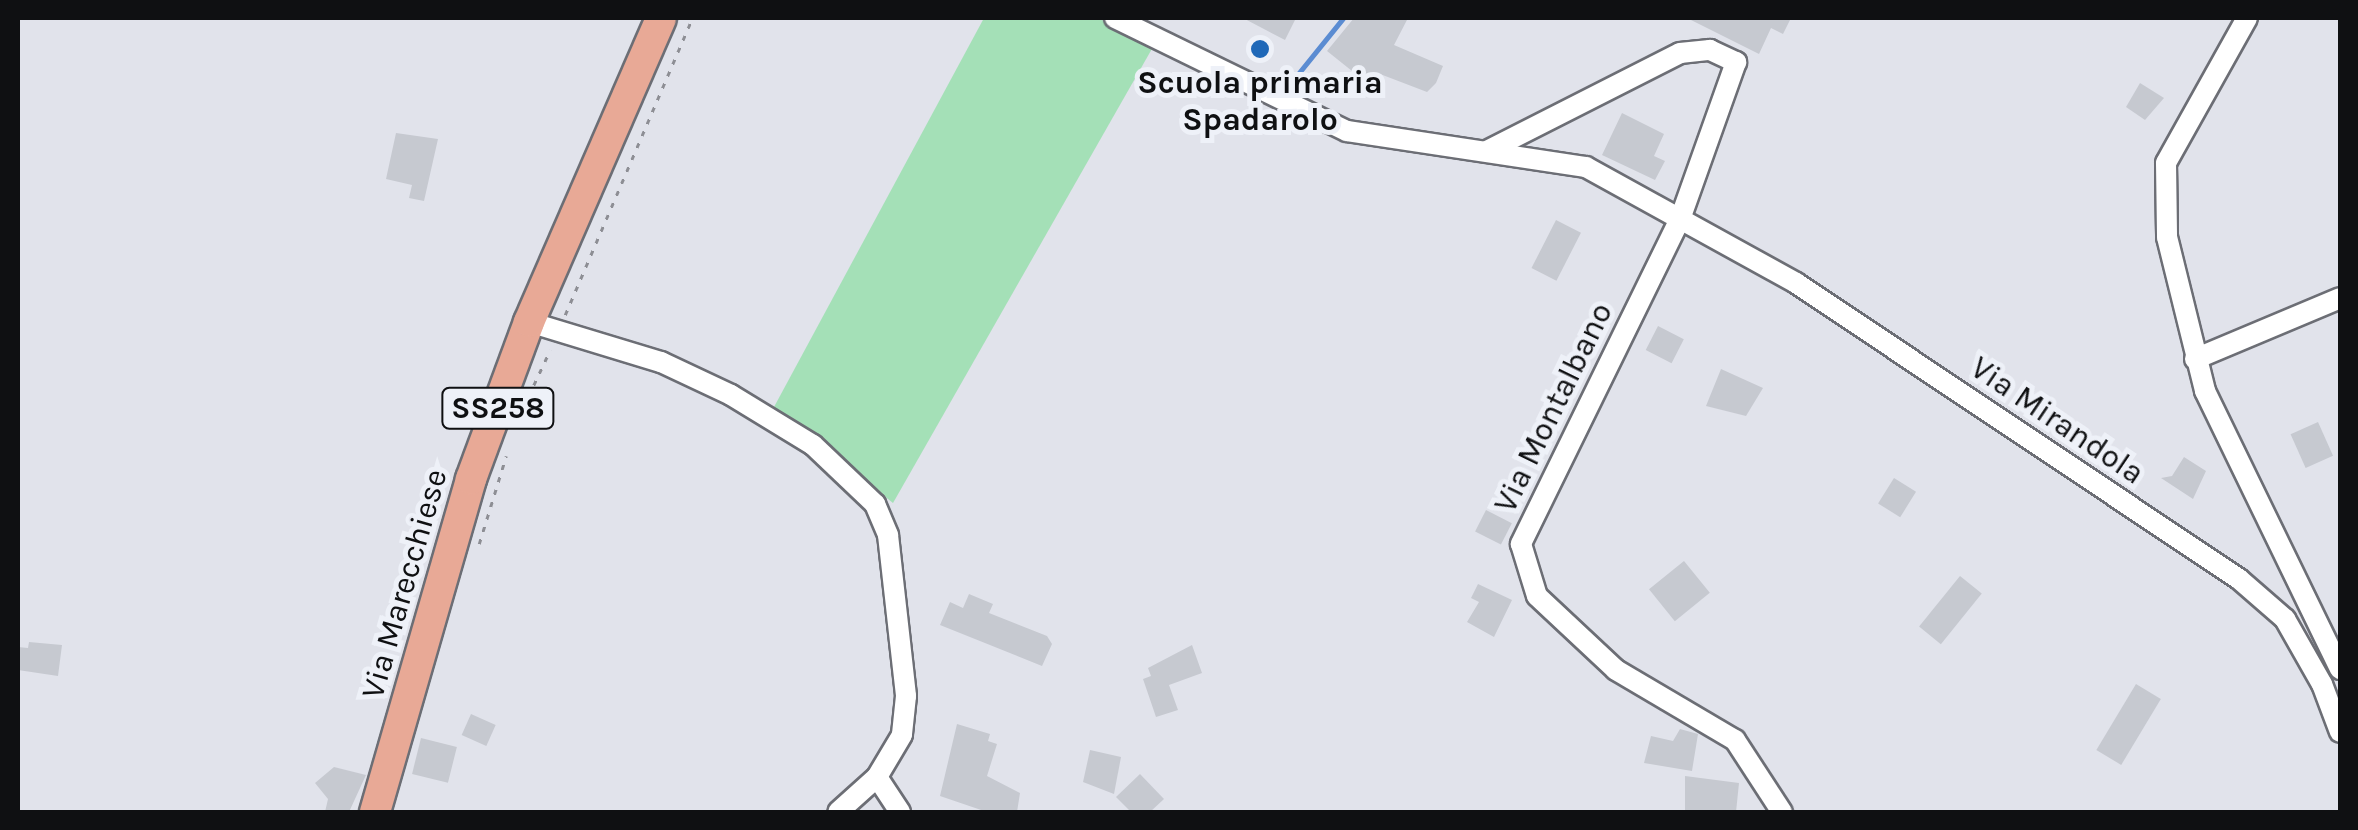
<!DOCTYPE html>
<style>
body{margin:0}
#map{position:relative;width:2358px;height:830px;overflow:hidden;background:#e1e3eb;font-family:Karla,sans-serif}
div>[style]{position:absolute}
[style*='--x']{left:calc(var(--x)*1px);top:calc(var(--y)*1px);width:calc(var(--w)*1px);rotate:calc(var(--a)*1deg)}
.green>*{inset:0;background:#a4e0b7}
.stream>*{height:5px;margin:-2.5px;padding:0 2.5px;transform-origin:2.5px;border-radius:2.5px;background:#5b8cd2}
.building>*{inset:0;background:#c6c9d0;transform-origin:0 0}
.path>*{height:2.5px;margin-top:-1.25px;transform-origin:0;background:repeating-linear-gradient(90deg,#8d8e94 0 5px,transparent 0 13px)}
.roads{filter:drop-shadow(2px 0 #6c6e75) drop-shadow(-2px 0 #6c6e75) drop-shadow(0 2px #6c6e75) drop-shadow(0 -2px #6c6e75)}
.street>*{height:20px;margin:-10px;padding:0 10px;transform-origin:10px;border-radius:10px;background:#fff}
.primary>*{height:30px;margin:-15px;padding:0 15px;transform-origin:15px;border-radius:15px;background:#e8a996}
.dots>*{width:28px;height:28px;translate:-50% -50%;box-sizing:border-box;border:5px solid #eef1f8;border-radius:50%}
span{translate:-50% -50%;white-space:nowrap;text-align:center;line-height:1.15;-webkit-text-stroke:10px #eef1f8;paint-order:stroke}
.shield-label span{padding:2px 8px;background:#eef1f8;border:2px solid;border-radius:8px;-webkit-text-stroke-width:0}
.shield-label{font-size:30px;color:#0f1012;font-weight:700}
.poi-label{font-size:32px;color:#0f1012;font-weight:700}
.street-label{font-size:32px;color:#0f1012}
.frame{position:absolute;inset:0;border:20px solid #0f1012;pointer-events:none}
</style>
<div id="map">
<div class="green">
<div style="clip-path:polygon(984px 18px,1098px 18px,1153px 47px,893px 503px,774px 407px)"></div>
</div>
<div class="stream">
<div style="--x:1289;--y:85;--w:86;--a:-51.1"></div>
</div>
<div class="building">
<div style="clip-path:polygon(1243px 18px,1296px 18px,1285px 40px)"></div>
<div style="clip-path:polygon(1354px 18px,1408px 18px,1394px 45px,1443px 66px,1436px 83px,1427px 92px,1380px 74px,1376px 83px,1352px 71px,1327px 51px)"></div>
<div style="clip-path:polygon(1687px 18px,1791px 18px,1783px 34px,1771px 28px,1759px 54px)"></div>
<div style="clip-path:polygon(2140px 83px,2164px 98px,2145px 120px,2126px 107px)"></div>
<div style="clip-path:polygon(1622px 113px,1664px 134px,1654px 156px,1665px 161px,1655px 180px,1602px 155px)"></div>
<div style="clip-path:polygon(396px 133px,438px 139px,424px 201px,409px 198px,412px 185px,386px 179px)"></div>
<div style="left:1556px;top:220px;width:28px;height:54px;rotate:27deg"></div>
<div style="left:1658px;top:326px;width:29px;height:27px;rotate:27deg"></div>
<div style="clip-path:polygon(1721px 369px,1763px 388px,1746px 416px,1706px 406px)"></div>
<div style="left:2318px;top:422px;width:37px;height:30px;rotate:66deg"></div>
<div style="clip-path:polygon(2184px 457px,2206px 471px,2193px 499px,2161px 478px,2172px 476px)"></div>
<div style="left:1894px;top:478px;width:26px;height:30px;rotate:32deg"></div>
<div style="left:1486px;top:510px;width:29px;height:24px;rotate:27deg"></div>
<div style="left:1684px;top:561px;width:41px;height:45px;rotate:51deg"></div>
<div style="left:1960px;top:576px;width:28px;height:65px;rotate:39deg"></div>
<div style="clip-path:polygon(1478px 584px,1512px 600px,1494px 637px,1467px 622px,1479px 602px,1471px 598px)"></div>
<div style="clip-path:polygon(969px 594px,993px 604px,989px 613px,1047px 636px,1052px 644px,1042px 666px,940px 625px,950px 602px,963px 608px)"></div>
<div style="clip-path:polygon(29px 642px,62px 645px,58px 676px,18px 670px,18px 647px,28px 648px)"></div>
<div style="clip-path:polygon(1192px 645px,1202px 673px,1169px 685px,1178px 710px,1156px 717px,1143px 679px,1151px 676px,1148px 668px)"></div>
<div style="left:2136px;top:684px;width:29px;height:77px;rotate:31deg"></div>
<div style="left:471px;top:714px;width:27px;height:23px;rotate:24deg"></div>
<div style="clip-path:polygon(957px 724px,990px 734px,988px 741px,997px 744px,987px 776px,1020px 793px,1017px 812px,987px 812px,940px 796px)"></div>
<div style="clip-path:polygon(1680px 729px,1698px 734px,1692px 771px,1644px 763px,1651px 736px,1673px 741px)"></div>
<div style="left:421px;top:738px;width:37px;height:37px;rotate:14deg"></div>
<div style="clip-path:polygon(1090px 750px,1121px 757px,1114px 794px,1083px 782px)"></div>
<div style="clip-path:polygon(334px 767px,366px 775px,349px 812px,325px 812px,328px 799px,315px 783px)"></div>
<div style="clip-path:polygon(1140px 774px,1164px 799px,1150px 812px,1131px 812px,1116px 797px)"></div>
<div style="clip-path:polygon(1685px 776px,1739px 783px,1736px 812px,1685px 812px)"></div>
</div>
<div class="path">
<div style="--x:565;--y:315;--w:323;--a:-66.8"></div>
<div style="--x:528;--y:397;--w:52;--a:-64.9"></div>
<div style="--x:479;--y:544;--w:92;--a:-72.9"></div>
</div>
<div class="roads">
<div class="street">
<div style="--x:1115;--y:18;--w:258;--a:26"></div>
<div style="--x:1347;--y:131;--w:242;--a:8.6"></div>
<div style="--x:1586;--y:167;--w:240;--a:28.9"></div>
<div style="--x:1796;--y:283;--w:533;--a:33.75"></div>
<div style="--x:2239;--y:579;--w:61;--a:41"></div>
<div style="--x:2285;--y:619;--w:75;--a:60.4"></div>
<div style="--x:2322;--y:684;--w:51;--a:69.4"></div>
<div style="--x:2247;--y:18;--w:166;--a:119.2"></div>
<div style="--x:2166;--y:163;--w:74;--a:89.2"></div>
<div style="--x:2167;--y:237;--w:159;--a:76.1"></div>
<div style="--x:2205;--y:391;--w:309;--a:64.1"></div>
<div style="--x:1487;--y:151;--w:216;--a:-26.9"></div>
<div style="--x:1680;--y:53;--w:30;--a:-6"></div>
<div style="--x:1710;--y:50;--w:29;--a:25"></div>
<div style="--x:1736;--y:62;--w:167;--a:109.6"></div>
<div style="--x:1680;--y:219;--w:362;--a:116.1"></div>
<div style="--x:1521;--y:544;--w:54;--a:72.9"></div>
<div style="--x:1537;--y:596;--w:108;--a:43.1"></div>
<div style="--x:1616;--y:670;--w:138;--a:30.5"></div>
<div style="--x:1735;--y:740;--w:86;--a:56.9"></div>
<div style="--x:529;--y:322;--w:138;--a:16.9"></div>
<div style="--x:661;--y:362;--w:77;--a:25.2"></div>
<div style="--x:731;--y:395;--w:96;--a:31.4"></div>
<div style="--x:813;--y:445;--w:86;--a:43.6"></div>
<div style="--x:875;--y:504;--w:34;--a:67"></div>
<div style="--x:888;--y:535;--w:162;--a:83.6"></div>
<div style="--x:906;--y:696;--w:39;--a:96"></div>
<div style="--x:902;--y:735;--w:49;--a:120.8"></div>
<div style="--x:877;--y:777;--w:52;--a:138.1"></div>
<div style="--x:2195;--y:359;--w:157;--a:-22.8"></div>
<div style="--x:877;--y:777;--w:42;--a:56.7"></div>
</div>
<div class="primary">
<div style="--x:375;--y:812;--w:347;--a:-73.9"></div>
<div style="--x:471;--y:479;--w:167;--a:-69.7"></div>
<div style="--x:529;--y:322;--w:331;--a:-66.5"></div>
</div>
</div>
<div class="dots">
<div style="left:1260px;top:49px;background:#1f68b8"></div>
</div>
<div class="shield-label">
<span style="left:498px;top:408px">SS258</span>
</div>
<div class="poi-label">
<span style="left:1260px;top:102px">Scuola primaria<br>Spadarolo</span>
</div>
<div class="street-label">
<span style="left:1554px;top:408px;rotate:-64deg">Via Montalbano</span>
<span style="left:2057px;top:421px;rotate:34deg">Via Mirandola</span>
<span style="left:405px;top:584px;rotate:-74deg">Via Marecchiese</span>
</div>
<div class="frame"></div>
</div>
